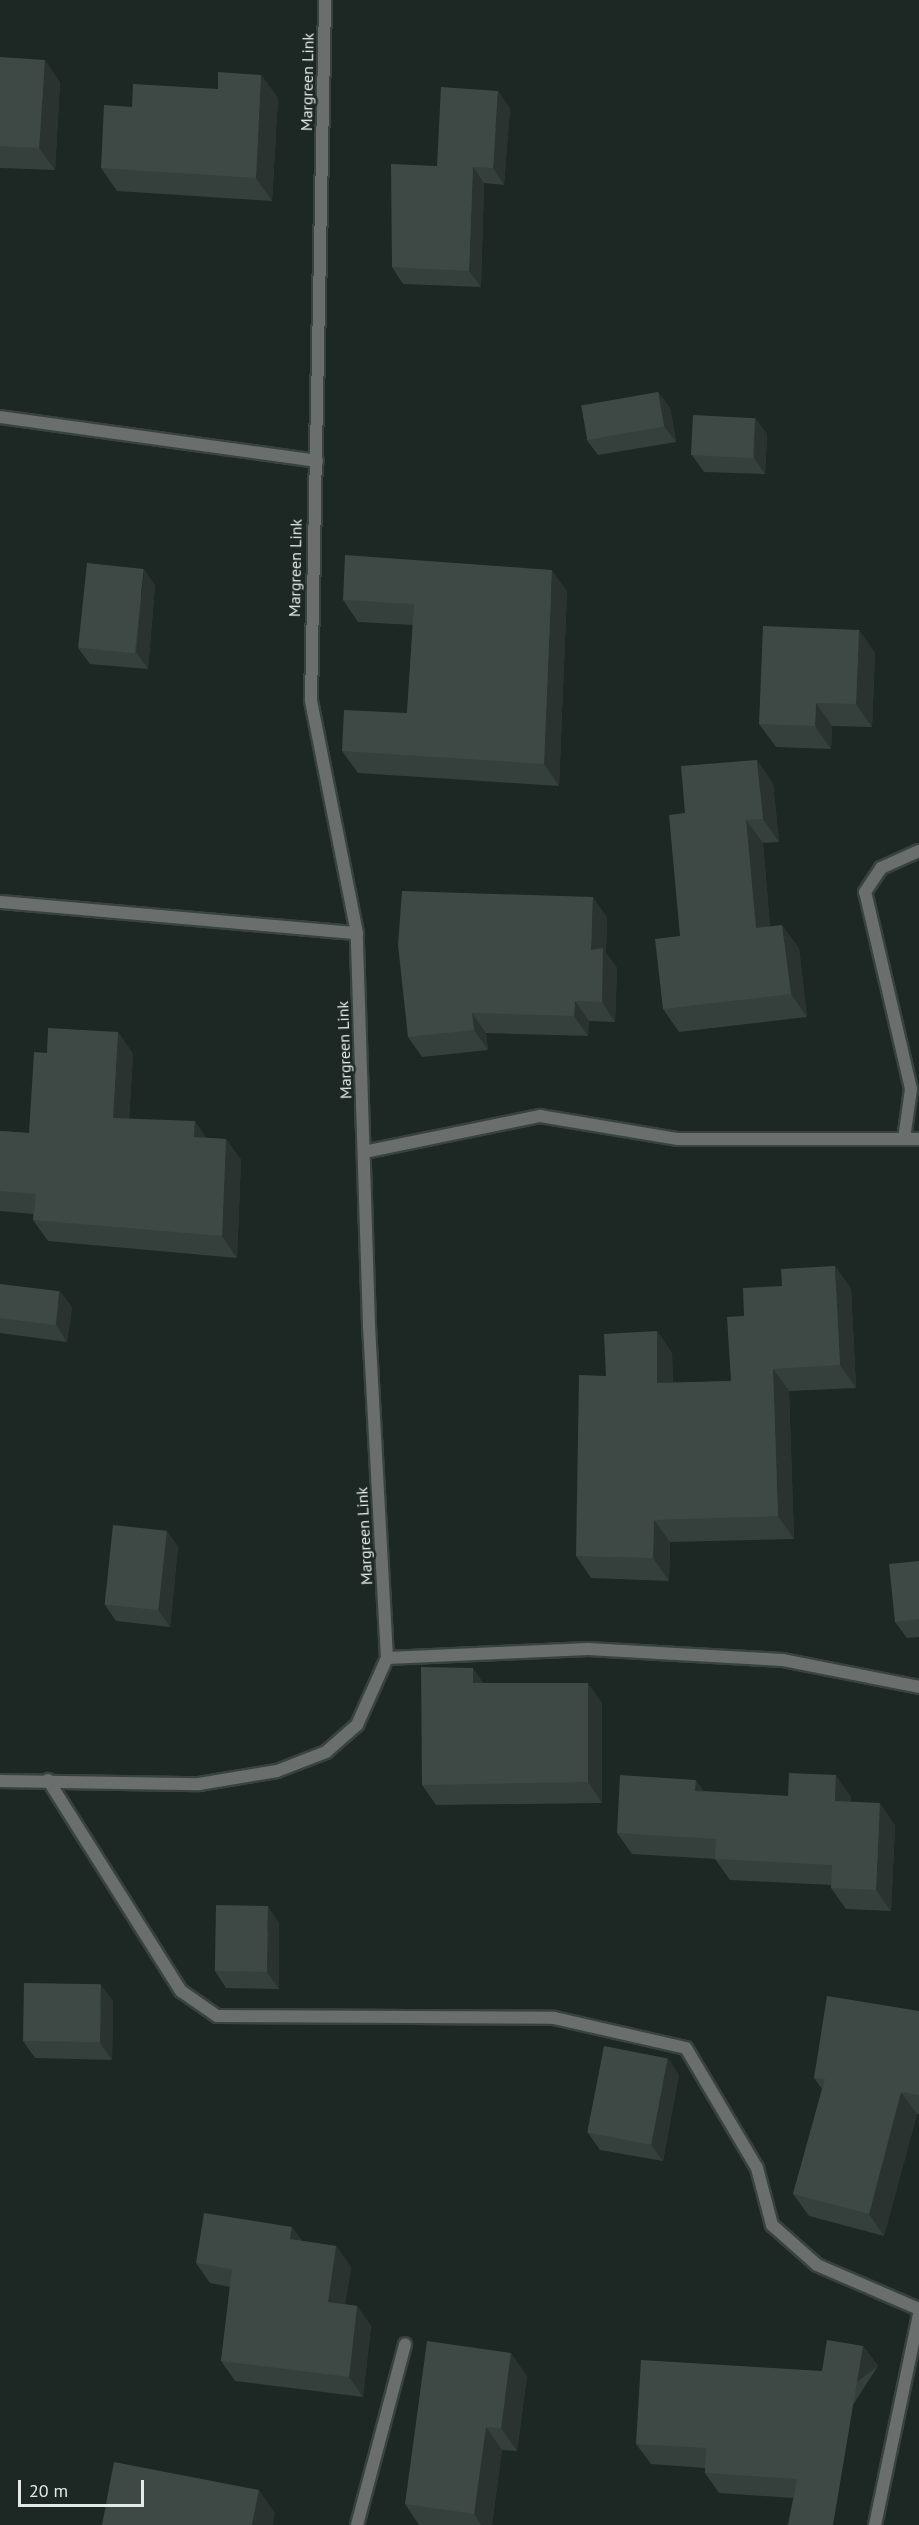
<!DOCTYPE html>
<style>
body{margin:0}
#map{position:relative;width:919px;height:2525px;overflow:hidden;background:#1d2723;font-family:"PT Sans",sans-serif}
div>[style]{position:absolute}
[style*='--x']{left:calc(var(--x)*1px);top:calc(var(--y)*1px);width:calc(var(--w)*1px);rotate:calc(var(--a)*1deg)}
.roads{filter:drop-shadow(2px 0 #39423f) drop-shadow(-2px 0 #39423f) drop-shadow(0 2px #39423f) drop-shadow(0 -2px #39423f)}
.minor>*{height:12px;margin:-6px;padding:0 6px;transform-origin:6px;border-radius:6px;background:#6a6f6d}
.wall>*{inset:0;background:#353f3b}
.shaded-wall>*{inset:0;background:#2b3330;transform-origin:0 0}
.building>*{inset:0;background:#3e4945;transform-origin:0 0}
span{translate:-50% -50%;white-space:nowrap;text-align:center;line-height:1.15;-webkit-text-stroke:5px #1d2723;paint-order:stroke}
.street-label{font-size:16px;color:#e4eae8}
.scale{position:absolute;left:18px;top:2480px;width:126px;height:27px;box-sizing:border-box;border:3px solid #e4eae8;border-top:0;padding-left:8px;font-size:18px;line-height:21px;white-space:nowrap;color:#e4eae8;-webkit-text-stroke:4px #1d2723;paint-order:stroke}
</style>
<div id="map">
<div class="roads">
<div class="minor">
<div style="--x:0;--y:417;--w:320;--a:7.9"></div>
<div style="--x:0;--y:902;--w:358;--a:5"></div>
<div style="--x:904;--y:1139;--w:50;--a:-82"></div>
<div style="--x:911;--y:1089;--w:202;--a:-103.1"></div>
<div style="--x:865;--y:892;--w:29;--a:-56"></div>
<div style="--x:881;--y:868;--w:42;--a:-24.1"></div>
<div style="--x:364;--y:1152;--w:180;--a:-11.6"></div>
<div style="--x:540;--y:1116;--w:140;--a:9.5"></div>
<div style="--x:678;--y:1139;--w:241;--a:0"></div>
<div style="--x:387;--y:1658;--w:201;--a:-2.6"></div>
<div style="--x:588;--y:1649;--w:195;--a:3.2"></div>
<div style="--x:783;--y:1660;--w:139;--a:11.2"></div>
<div style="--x:48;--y:1780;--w:249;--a:57.8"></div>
<div style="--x:181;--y:1991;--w:44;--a:34.8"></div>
<div style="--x:217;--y:2016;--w:337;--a:0.3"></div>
<div style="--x:554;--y:2018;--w:135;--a:12.8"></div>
<div style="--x:686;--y:2048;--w:139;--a:59.4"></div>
<div style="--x:757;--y:2168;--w:59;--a:75.3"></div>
<div style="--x:772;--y:2225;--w:60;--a:41.6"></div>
<div style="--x:817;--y:2265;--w:111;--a:23.3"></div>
<div style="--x:0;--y:1781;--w:199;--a:0.9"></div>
<div style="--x:199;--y:1784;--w:79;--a:-9.5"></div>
<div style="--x:277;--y:1771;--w:53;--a:-21.2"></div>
<div style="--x:326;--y:1752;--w:41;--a:-41.1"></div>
<div style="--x:357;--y:1725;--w:73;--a:-65.9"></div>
<div style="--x:387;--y:1658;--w:333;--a:-93.1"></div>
<div style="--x:369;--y:1325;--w:392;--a:-91.8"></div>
<div style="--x:357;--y:933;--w:237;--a:-101.2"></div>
<div style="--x:311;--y:700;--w:700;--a:-88.85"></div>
<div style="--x:357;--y:2525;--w:187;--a:-75.1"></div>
<div style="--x:875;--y:2525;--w:216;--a:-78.2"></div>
</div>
</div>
<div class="wall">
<div style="clip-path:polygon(0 57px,60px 82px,55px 170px,0 168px)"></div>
<div style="clip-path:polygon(261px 75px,278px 98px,272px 201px,117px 191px,101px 168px,132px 107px,218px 89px)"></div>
<div style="clip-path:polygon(510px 108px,504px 185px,484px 183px,481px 287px,403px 284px,392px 267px)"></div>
<div style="clip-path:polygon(658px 392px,670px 408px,676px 442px,598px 455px,586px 439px)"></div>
<div style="clip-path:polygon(755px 418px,767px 434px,765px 474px,704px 472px,692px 455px)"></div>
<div style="clip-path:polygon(155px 585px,148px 669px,90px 664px,78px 648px)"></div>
<div style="clip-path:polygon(567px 591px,559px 786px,358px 773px,342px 751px,407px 713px,413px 625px,358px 622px,343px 600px)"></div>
<div style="clip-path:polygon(859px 630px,875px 653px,872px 727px,832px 726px,831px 749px,776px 747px,759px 724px)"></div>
<div style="clip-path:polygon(773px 783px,779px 842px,763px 843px,770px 926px,799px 948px,807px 1017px,679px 1032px,663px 1009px,680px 936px,685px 813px)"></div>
<div style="clip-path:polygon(607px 917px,606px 953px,617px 968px,615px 1022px,589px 1021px,588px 1036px,486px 1033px,488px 1050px,422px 1057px,408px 1037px)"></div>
<div style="clip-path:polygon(118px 1032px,133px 1054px,129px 1119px,207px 1138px,226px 1139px,241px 1160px,237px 1258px,48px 1241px,33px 1220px,34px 1214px,0 1211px,0 1131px,29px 1133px,47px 1053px)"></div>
<div style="clip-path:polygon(0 1284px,72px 1307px,67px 1342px,0 1333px)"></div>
<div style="clip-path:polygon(851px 1288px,856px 1388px,789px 1391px,794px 1539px,670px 1542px,669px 1581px,591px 1578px,576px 1556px,606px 1376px,657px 1331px,672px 1353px,673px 1383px,731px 1381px,744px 1316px)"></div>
<div style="clip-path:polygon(167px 1531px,178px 1547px,170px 1627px,116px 1621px,105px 1605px)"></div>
<div style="clip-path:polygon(919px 1561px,919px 1637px,907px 1638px,895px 1622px)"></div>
<div style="clip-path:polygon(484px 1683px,602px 1703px,602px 1803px,436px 1805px,422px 1785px)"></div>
<div style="clip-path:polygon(704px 1791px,788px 1796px,851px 1797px,851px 1802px,895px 1825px,891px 1911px,846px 1909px,831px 1888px,831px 1885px,730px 1880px,715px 1859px,632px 1854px,617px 1833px)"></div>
<div style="clip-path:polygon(279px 1923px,279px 1989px,226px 1988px,215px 1971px)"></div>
<div style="clip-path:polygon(113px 2001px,112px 2060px,35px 2058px,23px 2041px)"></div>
<div style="clip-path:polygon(919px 2011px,919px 2114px,917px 2114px,884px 2236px,809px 2216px,793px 2194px,822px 2089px,814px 2078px)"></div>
<div style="clip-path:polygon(679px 2075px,663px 2161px,600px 2150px,588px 2133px)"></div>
<div style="clip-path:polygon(303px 2241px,336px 2246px,351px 2267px,345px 2304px,357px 2306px,371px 2326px,363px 2397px,235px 2381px,221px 2361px,230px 2287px,210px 2283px,196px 2263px)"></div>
<div style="clip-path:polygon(863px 2346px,878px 2366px,793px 2498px,719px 2493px,705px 2473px,705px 2468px,651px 2464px,636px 2444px,822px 2371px)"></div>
<div style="clip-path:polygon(527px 2376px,517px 2451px,502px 2450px,492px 2525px,419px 2525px,405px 2504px)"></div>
</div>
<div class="shaded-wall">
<div style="clip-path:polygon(45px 60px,60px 82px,55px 170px,39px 148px)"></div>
<div style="clip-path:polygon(261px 75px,278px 98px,272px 201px,256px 178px)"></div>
<div style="clip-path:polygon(498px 91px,510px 108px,504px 185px,493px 168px)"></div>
<div style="clip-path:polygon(473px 167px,484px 183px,481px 287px,469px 271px)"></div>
<div style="clip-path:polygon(658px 392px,670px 408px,676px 442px,664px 426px)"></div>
<div style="clip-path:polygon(755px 418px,767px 434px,765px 474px,754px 458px)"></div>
<div style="clip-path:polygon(144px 569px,155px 585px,148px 669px,136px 652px)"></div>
<div style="clip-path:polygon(552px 570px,567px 591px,559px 786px,544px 764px)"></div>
<div style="clip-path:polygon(859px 630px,875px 653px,872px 727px,856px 704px)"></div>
<div style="clip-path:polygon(816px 703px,832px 726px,831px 749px,815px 726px)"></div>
<div style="clip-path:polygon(757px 760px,773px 783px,779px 842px,763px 819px)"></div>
<div style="clip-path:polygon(746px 820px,763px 843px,772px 951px,756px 928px)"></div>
<div style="clip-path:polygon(593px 897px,607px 917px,606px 953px,617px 968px,615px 1022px,602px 1002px,591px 950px)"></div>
<div style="clip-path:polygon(782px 925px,799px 948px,807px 1017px,791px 994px)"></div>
<div style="clip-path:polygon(575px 1001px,589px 1021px,588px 1036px,574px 1016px)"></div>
<div style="clip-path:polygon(472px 1013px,486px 1033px,488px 1050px,474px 1030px)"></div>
<div style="clip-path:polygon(118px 1032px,133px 1054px,128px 1139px,113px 1118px)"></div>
<div style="clip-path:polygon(195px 1121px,210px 1143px,194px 1137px)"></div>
<div style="clip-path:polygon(226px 1139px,241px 1160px,237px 1258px,222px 1236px)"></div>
<div style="clip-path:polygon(835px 1266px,851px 1288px,856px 1388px,840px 1365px)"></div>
<div style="clip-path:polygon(60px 1291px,72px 1307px,67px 1342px,56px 1325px)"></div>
<div style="clip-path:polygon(657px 1331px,672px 1353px,673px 1406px,657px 1383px)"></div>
<div style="clip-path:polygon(773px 1369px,789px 1391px,794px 1539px,778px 1516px)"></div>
<div style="clip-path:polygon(654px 1520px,670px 1542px,669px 1581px,653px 1558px)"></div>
<div style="clip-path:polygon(167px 1531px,178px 1547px,170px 1627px,158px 1610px)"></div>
<div style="clip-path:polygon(473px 1668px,487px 1688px,473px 1683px)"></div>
<div style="clip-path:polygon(588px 1683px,602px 1703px,602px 1803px,588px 1782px)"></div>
<div style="clip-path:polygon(836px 1775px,851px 1797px,850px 1823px,835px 1801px)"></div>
<div style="clip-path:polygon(696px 1780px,711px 1801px,695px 1791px)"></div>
<div style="clip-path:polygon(880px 1803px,895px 1825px,891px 1911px,876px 1890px)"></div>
<div style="clip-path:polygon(268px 1906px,279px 1923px,279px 1989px,267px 1972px)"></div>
<div style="clip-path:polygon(101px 1985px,113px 2001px,112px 2060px,100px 2043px)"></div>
<div style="clip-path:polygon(668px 2058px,679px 2075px,663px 2161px,651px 2145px)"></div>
<div style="clip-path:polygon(901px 2092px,917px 2114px,884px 2236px,869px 2214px)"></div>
<div style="clip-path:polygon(292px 2227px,307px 2247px,290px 2239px)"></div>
<div style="clip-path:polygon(336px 2246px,351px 2267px,342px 2323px,328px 2302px)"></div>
<div style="clip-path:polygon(357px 2306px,371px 2326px,363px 2397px,349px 2377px)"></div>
<div style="left:863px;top:2346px;width:25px;height:181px;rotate:53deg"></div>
<div style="clip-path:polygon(511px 2353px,527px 2376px,517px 2451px,501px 2428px)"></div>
<div style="clip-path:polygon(486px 2427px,502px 2450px,492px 2525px,481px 2525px,474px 2514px)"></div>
<div style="clip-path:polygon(259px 2490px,275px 2513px,273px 2525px,252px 2525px)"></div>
</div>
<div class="building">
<div style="clip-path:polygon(0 57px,45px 60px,39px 148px,0 146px)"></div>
<div style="clip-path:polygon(218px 72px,261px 75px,256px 178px,101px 168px,104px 105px,132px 107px,133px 84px,218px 89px)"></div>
<div style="clip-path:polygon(441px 87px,498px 91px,493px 168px,473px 167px,469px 271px,392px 267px,391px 164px,437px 166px)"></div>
<div style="left:658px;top:392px;width:35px;height:78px;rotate:80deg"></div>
<div style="left:693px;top:415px;width:62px;height:40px;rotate:3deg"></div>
<div style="clip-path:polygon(345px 555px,552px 570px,544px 764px,342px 751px,344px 710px,407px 713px,414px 604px,343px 600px)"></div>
<div style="left:87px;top:563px;width:57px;height:85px;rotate:6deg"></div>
<div style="clip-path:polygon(763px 626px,859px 630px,856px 704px,816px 703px,815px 726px,759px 724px)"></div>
<div style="clip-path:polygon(757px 760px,763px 819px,746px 820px,756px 928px,782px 925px,791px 994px,663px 1009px,655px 939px,680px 936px,669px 815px,685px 813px,681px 766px)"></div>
<div style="clip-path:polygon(402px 891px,593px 897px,591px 950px,603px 948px,602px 1002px,575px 1001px,574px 1016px,472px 1013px,474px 1030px,408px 1037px,398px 945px)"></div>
<div style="clip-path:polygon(48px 1028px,118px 1032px,113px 1118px,195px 1121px,194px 1137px,226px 1139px,222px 1236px,33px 1220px,36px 1194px,0 1191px,0 1131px,29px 1133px,34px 1052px,47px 1053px)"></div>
<div style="clip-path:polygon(835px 1266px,840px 1365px,773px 1369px,778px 1516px,654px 1520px,653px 1558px,576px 1556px,579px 1375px,606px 1376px,604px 1334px,657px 1331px,657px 1383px,731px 1381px,727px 1317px,744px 1316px,743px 1288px,782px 1286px,781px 1269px)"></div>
<div style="left:0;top:1284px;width:60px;height:34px;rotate:7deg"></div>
<div style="left:113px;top:1525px;width:54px;height:80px;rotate:6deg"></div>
<div style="clip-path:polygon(919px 1561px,919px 1619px,895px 1622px,889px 1564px)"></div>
<div style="clip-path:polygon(421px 1667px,473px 1668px,473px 1683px,588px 1683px,588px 1782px,422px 1785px)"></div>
<div style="clip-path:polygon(789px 1773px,836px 1775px,835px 1801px,880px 1803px,876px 1890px,831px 1888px,832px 1865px,715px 1859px,716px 1839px,617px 1833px,620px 1775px,696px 1780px,695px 1791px,788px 1796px)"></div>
<div style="left:216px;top:1905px;width:52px;height:66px;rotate:1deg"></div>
<div style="left:24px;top:1983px;width:77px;height:58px;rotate:1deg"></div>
<div style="clip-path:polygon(827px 1996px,919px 2011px,919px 2095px,901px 2092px,869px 2214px,793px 2194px,825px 2079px,814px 2078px)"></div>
<div style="left:604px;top:2046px;width:65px;height:88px;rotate:11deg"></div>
<div style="clip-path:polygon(204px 2213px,292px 2227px,290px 2239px,336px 2246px,328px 2302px,357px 2306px,349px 2377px,221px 2361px,232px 2269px,196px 2263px)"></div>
<div style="clip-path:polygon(827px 2340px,863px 2346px,833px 2525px,788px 2525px,797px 2479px,705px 2473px,706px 2448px,636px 2444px,641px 2360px,822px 2371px)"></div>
<div style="clip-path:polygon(427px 2341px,511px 2353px,501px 2428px,486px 2427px,474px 2514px,405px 2504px)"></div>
<div style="clip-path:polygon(114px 2462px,259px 2490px,252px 2525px,102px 2525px)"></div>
</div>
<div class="street-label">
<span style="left:307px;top:82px;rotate:-89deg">Margreen Link</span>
<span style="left:295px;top:568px;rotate:-89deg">Margreen Link</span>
<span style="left:344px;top:1050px;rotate:-92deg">Margreen Link</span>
<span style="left:364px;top:1536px;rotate:-93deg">Margreen Link</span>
</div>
<div class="scale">20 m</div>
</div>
